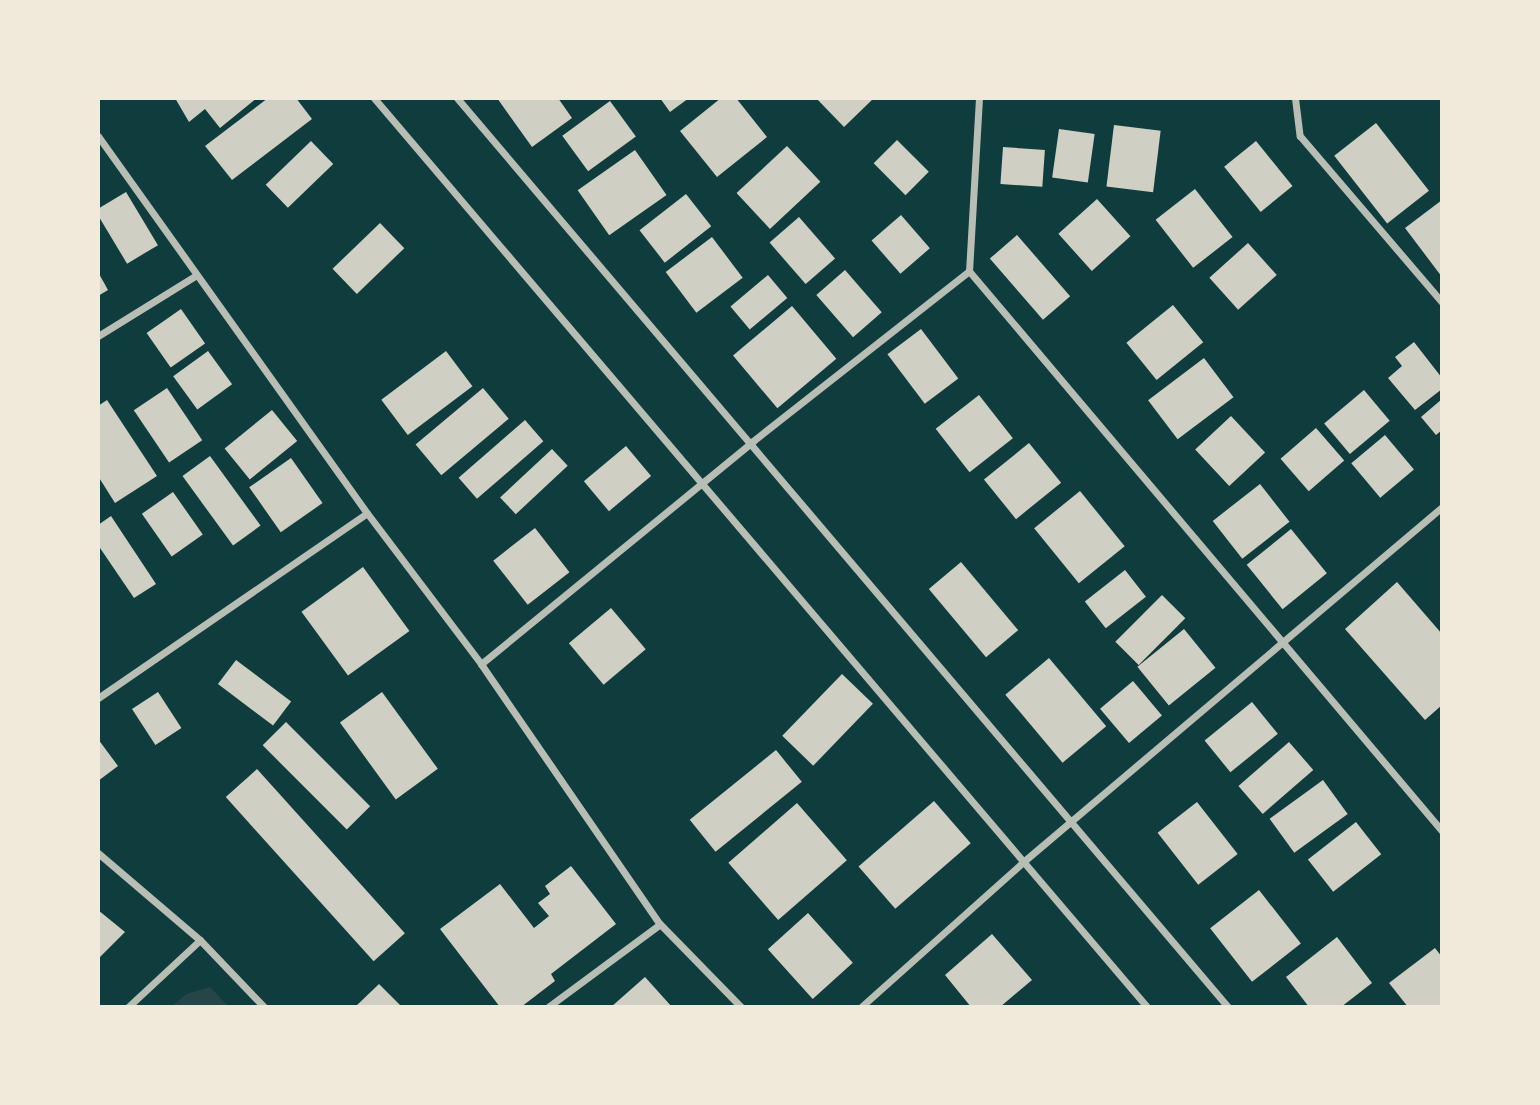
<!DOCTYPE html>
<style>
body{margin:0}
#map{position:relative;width:1540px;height:1105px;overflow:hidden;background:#0f3d3e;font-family:"Sofia Sans Condensed",sans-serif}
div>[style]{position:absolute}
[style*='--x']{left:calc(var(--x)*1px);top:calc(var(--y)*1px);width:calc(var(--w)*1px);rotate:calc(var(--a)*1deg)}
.green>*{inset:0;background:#244646}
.building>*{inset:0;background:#cfcfc3;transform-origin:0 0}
.minor>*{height:7px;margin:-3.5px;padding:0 3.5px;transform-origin:3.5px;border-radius:3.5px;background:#b8beb3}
span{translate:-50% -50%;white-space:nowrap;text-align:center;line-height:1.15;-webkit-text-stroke:6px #f1e9da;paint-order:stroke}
.frame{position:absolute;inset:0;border:100px solid #f1e9da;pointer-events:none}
</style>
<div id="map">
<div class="green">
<div style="clip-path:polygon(210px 987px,229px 1007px,171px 1007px,186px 994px)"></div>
</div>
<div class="building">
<div style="clip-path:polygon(175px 98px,257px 98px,220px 128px,205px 109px,189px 122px)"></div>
<div style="clip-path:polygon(268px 98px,296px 98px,312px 119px,232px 180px,205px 146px)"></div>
<div style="clip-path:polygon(497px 98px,558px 98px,572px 118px,532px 147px)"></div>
<div style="clip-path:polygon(660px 98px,689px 98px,670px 112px)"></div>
<div style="clip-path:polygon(721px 98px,736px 98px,767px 137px,717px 177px,680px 131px)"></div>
<div style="clip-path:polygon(816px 98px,874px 98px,844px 127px)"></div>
<div style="left:610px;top:101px;width:44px;height:59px;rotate:54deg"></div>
<div style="left:1376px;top:123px;width:86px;height:53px;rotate:52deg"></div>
<div style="left:1114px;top:125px;width:47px;height:62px;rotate:7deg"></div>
<div style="left:1059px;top:129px;width:36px;height:49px;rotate:8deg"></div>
<div style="left:897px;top:140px;width:45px;height:33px;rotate:45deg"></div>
<div style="left:311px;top:141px;width:32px;height:63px;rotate:46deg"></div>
<div style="left:1256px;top:141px;width:58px;height:41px;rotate:51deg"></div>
<div style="left:787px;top:146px;width:49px;height:69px;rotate:47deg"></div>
<div style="left:1003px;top:147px;width:42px;height:37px;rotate:4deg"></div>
<div style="left:635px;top:150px;width:55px;height:70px;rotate:55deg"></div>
<div style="left:1195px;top:189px;width:61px;height:50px;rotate:52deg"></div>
<div style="left:126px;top:192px;width:62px;height:36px;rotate:59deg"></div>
<div style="left:686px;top:194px;width:41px;height:59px;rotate:52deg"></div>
<div style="left:1097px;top:199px;width:50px;height:52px;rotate:48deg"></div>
<div style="clip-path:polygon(1442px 200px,1442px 277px,1405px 228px)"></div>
<div style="left:901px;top:215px;width:44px;height:39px;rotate:49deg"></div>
<div style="left:799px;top:217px;width:55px;height:39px;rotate:49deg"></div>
<div style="left:380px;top:223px;width:35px;height:66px;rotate:46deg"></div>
<div style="left:1017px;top:235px;width:81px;height:36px;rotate:49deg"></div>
<div style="left:712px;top:237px;width:51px;height:58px;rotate:53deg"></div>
<div style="left:1248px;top:243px;width:43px;height:52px;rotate:48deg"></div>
<div style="left:845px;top:270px;width:56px;height:38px;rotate:49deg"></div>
<div style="clip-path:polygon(98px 272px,108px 290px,98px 296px)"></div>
<div style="left:768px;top:275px;width:30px;height:49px;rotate:50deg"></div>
<div style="left:1173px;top:305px;width:48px;height:60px;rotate:51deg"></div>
<div style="left:792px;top:306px;width:69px;height:77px;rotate:50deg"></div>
<div style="left:181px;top:309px;width:42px;height:42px;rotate:55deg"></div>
<div style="left:921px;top:329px;width:62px;height:42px;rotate:53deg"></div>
<div style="clip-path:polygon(1414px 342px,1442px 378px,1442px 389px,1415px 410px,1388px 378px,1402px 366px,1395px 357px)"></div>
<div style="left:208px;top:351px;width:41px;height:43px;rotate:54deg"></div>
<div style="left:446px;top:351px;width:44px;height:81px;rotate:53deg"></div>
<div style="left:1204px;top:358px;width:49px;height:70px;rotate:53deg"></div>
<div style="left:167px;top:388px;width:63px;height:40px;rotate:56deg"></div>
<div style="left:483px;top:388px;width:40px;height:88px;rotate:50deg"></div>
<div style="left:1364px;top:390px;width:40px;height:52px;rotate:50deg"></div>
<div style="left:979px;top:395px;width:55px;height:55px;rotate:52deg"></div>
<div style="clip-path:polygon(1442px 399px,1442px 430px,1436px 435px,1421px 417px)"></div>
<div style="clip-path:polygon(107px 400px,157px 476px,115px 503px,98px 476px,98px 406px)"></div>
<div style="left:272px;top:410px;width:40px;height:61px;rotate:51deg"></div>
<div style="left:1231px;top:416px;width:50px;height:49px;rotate:47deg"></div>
<div style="left:525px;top:420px;width:28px;height:88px;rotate:49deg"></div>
<div style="left:1316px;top:428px;width:43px;height:47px;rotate:49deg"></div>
<div style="left:1385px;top:435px;width:45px;height:44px;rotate:50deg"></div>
<div style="left:1029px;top:443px;width:51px;height:58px;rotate:51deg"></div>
<div style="left:626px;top:446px;width:39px;height:55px;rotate:50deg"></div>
<div style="left:552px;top:449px;width:23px;height:71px;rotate:47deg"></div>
<div style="left:210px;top:456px;width:86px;height:34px;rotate:54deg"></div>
<div style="left:291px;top:458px;width:55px;height:51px;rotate:55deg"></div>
<div style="left:1260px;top:484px;width:48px;height:60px;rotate:52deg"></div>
<div style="left:1080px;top:491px;width:71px;height:59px;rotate:51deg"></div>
<div style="left:173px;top:492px;width:52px;height:38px;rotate:55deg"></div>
<div style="clip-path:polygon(111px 516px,156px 584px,134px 598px,98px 545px,98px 525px)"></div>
<div style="left:535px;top:528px;width:56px;height:53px;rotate:52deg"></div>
<div style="left:1291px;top:529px;width:57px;height:57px;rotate:51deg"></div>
<div style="left:961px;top:562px;width:89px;height:42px;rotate:50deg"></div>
<div style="left:363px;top:567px;width:79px;height:76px;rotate:54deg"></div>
<div style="left:1125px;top:570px;width:34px;height:51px;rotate:52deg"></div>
<div style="clip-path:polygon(1397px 582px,1442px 634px,1442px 705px,1425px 720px,1345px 629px)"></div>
<div style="left:1162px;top:595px;width:33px;height:66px;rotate:45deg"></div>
<div style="left:611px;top:608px;width:54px;height:55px;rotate:50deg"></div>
<div style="left:1184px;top:629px;width:50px;height:60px;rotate:51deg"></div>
<div style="left:1049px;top:658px;width:89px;height:57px;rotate:50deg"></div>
<div style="left:236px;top:660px;width:69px;height:30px;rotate:37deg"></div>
<div style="left:842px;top:674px;width:43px;height:86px;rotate:44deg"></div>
<div style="left:1133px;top:681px;width:45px;height:43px;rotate:50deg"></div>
<div style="left:158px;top:692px;width:43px;height:31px;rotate:57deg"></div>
<div style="left:382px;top:692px;width:95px;height:52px;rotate:54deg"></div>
<div style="left:1252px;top:702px;width:41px;height:61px;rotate:51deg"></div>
<div style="left:286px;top:722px;width:119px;height:33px;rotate:45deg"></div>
<div style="clip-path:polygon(98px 739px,118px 766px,98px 781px)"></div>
<div style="left:1289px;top:742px;width:37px;height:67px;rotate:49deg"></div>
<div style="left:776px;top:750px;width:41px;height:111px;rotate:51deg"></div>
<div style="left:257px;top:769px;width:221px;height:42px;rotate:48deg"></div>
<div style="left:1323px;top:780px;width:42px;height:66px;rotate:54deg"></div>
<div style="left:934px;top:801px;width:56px;height:100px;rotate:49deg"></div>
<div style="left:1197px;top:802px;width:66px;height:50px;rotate:52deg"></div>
<div style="left:797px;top:803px;width:76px;height:91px;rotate:49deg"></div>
<div style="left:1356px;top:822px;width:41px;height:61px;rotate:52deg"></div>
<div style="clip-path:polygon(571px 866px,616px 924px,551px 974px,555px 981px,521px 1007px,500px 1007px,440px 929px,500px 884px,534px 928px,549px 916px,538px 903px,550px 894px,545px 886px)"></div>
<div style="left:1259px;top:890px;width:68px;height:62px;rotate:52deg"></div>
<div style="clip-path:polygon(98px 910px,125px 932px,98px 959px)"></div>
<div style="left:808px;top:913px;width:67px;height:54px;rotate:48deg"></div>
<div style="clip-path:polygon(992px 934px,1032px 980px,1000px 1007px,971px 1007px,945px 975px)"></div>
<div style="clip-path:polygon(1337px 937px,1372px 983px,1341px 1007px,1309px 1007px,1286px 977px)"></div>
<div style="clip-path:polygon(1435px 948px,1442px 957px,1442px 1007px,1408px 1007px,1389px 983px)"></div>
<div style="clip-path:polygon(645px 977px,672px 1007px,611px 1007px)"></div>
<div style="clip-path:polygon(379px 984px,402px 1007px,355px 1007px)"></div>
</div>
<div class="minor">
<div style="--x:374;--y:98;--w:1193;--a:49.62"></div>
<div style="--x:457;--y:98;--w:1192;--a:49.7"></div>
<div style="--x:979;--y:98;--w:173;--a:93.3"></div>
<div style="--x:969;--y:271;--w:733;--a:49.81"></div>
<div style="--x:1295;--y:98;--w:38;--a:83"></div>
<div style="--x:1300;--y:136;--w:218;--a:49.5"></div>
<div style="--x:98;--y:136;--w:463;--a:54.5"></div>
<div style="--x:367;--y:513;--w:189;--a:52.9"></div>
<div style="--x:481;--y:664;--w:316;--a:55.5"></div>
<div style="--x:660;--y:924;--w:116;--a:45.7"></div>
<div style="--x:98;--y:336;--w:114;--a:-31.7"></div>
<div style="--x:481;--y:664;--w:352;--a:-39.3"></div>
<div style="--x:753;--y:441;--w:275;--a:-38.2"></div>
<div style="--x:98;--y:698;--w:326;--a:-34.5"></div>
<div style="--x:98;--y:853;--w:134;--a:40.5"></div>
<div style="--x:200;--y:940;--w:93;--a:46.3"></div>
<div style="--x:128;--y:1007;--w:98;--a:-42.9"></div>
<div style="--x:548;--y:1007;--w:139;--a:-36.5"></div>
<div style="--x:861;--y:1007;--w:217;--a:-41.8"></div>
<div style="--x:1023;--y:862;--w:549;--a:-40.27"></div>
</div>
<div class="frame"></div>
</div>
